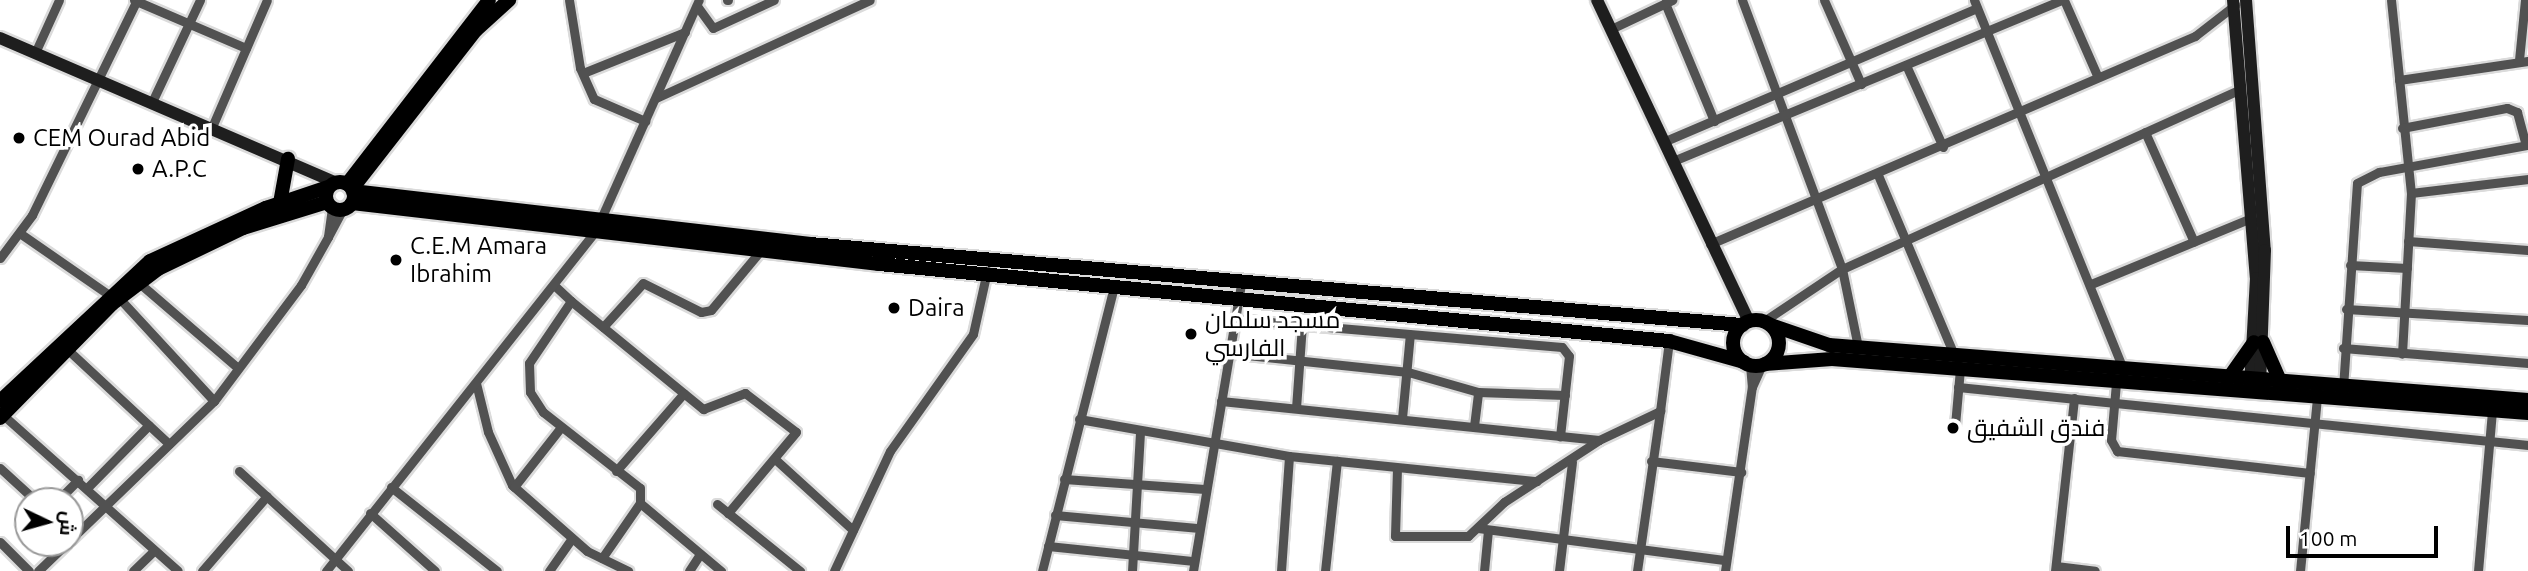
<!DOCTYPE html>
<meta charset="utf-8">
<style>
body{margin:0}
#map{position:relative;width:2528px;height:571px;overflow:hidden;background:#fff;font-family:Ubuntu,Cairo,sans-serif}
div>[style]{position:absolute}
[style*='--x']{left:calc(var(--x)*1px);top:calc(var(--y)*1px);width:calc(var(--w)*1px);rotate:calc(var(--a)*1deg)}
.roads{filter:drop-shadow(2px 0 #dbdbdb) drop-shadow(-2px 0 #dbdbdb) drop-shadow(0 2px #dbdbdb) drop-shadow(0 -2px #dbdbdb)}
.street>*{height:9px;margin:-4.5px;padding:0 4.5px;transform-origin:4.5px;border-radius:4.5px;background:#515151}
.secondary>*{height:12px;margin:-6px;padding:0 6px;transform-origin:6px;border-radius:6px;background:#1e1e1e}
.primary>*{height:14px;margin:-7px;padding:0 7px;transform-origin:7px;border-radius:7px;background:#000}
.primary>.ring{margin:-7px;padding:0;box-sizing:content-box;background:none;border:14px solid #000;border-radius:50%}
.dots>*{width:19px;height:19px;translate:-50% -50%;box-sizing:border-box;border:4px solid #fff;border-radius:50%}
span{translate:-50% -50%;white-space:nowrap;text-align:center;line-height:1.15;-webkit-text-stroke:7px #fff;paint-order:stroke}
.poi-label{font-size:24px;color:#000}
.left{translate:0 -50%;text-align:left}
.north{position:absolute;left:14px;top:487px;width:70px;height:70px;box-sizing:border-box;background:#fff;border:2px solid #999;border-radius:50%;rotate:95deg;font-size:19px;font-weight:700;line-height:28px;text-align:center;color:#000}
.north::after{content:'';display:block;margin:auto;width:24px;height:32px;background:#000;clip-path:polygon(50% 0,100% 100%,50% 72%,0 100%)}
.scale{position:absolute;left:2286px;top:526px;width:152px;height:32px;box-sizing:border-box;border:4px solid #000;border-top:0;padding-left:9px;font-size:21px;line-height:24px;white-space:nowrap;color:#000;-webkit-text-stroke:5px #fff;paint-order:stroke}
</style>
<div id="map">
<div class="roads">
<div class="street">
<div style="--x:134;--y:0;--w:122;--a:23.2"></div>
<div style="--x:569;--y:0;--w:69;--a:80.8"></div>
<div style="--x:580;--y:68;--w:34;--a:66"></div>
<div style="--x:594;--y:99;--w:56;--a:23.3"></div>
<div style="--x:727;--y:0;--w:1;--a:0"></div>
<div style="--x:1742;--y:0;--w:287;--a:69.6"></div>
<div style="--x:1842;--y:269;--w:80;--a:78.4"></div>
<div style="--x:1824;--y:0;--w:92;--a:66.2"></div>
<div style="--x:1974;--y:0;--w:400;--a:68"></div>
<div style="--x:2064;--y:0;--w:82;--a:66.3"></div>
<div style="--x:2391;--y:0;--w:194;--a:84.1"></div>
<div style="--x:2411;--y:193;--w:161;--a:93.2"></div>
<div style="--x:1665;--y:3;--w:128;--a:67.4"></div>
<div style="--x:697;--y:6;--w:27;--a:54"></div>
<div style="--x:713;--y:28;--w:67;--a:-24.7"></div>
<div style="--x:1611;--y:29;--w:68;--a:-25.4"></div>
<div style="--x:35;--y:53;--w:58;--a:-65.6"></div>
<div style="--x:2519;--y:60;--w:60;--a:-84.3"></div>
<div style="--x:1906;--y:65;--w:90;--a:65.7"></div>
<div style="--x:583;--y:73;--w:110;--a:-21.9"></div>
<div style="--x:2399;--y:80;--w:130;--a:-8.4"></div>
<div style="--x:656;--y:98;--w:235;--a:-24.6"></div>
<div style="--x:152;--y:102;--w:113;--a:-64.8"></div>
<div style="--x:212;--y:127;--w:138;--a:-66.6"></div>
<div style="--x:2402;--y:128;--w:107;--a:-10.8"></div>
<div style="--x:2507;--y:108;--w:11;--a:22"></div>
<div style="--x:2517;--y:112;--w:34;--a:75"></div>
<div style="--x:2145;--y:132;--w:120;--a:66"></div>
<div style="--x:1663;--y:142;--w:341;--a:-23.1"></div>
<div style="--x:1673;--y:161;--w:421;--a:-22.5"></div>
<div style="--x:1878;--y:175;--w:211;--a:67.1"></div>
<div style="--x:1960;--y:369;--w:56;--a:95.1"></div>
<div style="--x:2411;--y:193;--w:118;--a:-6.8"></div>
<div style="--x:332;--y:208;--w:29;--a:98"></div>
<div style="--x:328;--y:237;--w:32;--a:-62"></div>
<div style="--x:21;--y:234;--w:107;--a:34.7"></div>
<div style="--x:2408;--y:241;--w:120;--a:4.3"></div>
<div style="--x:1710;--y:244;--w:528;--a:-23.21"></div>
<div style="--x:2195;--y:36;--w:51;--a:-37.8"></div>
<div style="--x:0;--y:258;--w:54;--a:-53.3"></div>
<div style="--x:32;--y:215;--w:239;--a:-64"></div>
<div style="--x:2350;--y:265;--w:57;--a:3"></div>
<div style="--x:138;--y:282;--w:132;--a:40.7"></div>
<div style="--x:2091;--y:284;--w:173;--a:-22.4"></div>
<div style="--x:555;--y:286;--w:22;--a:43"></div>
<div style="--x:571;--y:301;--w:75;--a:124.1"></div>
<div style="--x:529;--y:363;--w:29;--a:88"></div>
<div style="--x:530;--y:392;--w:24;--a:57"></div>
<div style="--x:543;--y:412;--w:123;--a:38.1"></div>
<div style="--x:640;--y:488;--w:15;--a:90"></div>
<div style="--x:119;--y:298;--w:140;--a:47.3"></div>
<div style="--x:571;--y:301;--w:171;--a:39.3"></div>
<div style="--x:703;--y:409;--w:45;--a:-20.9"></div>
<div style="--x:745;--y:393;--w:64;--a:37.4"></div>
<div style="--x:796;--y:432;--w:106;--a:130"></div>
<div style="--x:2346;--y:309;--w:182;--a:3.5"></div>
<div style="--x:1234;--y:319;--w:329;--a:4.9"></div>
<div style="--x:1562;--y:347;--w:11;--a:52"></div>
<div style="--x:1569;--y:356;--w:81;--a:96.4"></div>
<div style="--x:1764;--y:321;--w:94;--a:-33.7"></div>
<div style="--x:1842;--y:269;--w:437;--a:-24.3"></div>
<div style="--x:603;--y:327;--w:59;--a:-47.7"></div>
<div style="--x:643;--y:283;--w:65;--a:26.6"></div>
<div style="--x:701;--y:312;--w:10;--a:-11"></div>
<div style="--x:711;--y:310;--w:78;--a:-50.2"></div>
<div style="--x:2343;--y:348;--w:186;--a:4.6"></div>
<div style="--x:68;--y:350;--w:138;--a:42.9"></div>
<div style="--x:1228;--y:353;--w:181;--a:6"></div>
<div style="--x:1408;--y:372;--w:73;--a:15.9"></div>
<div style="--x:1478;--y:392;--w:87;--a:2"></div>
<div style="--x:1750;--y:365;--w:22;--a:85"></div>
<div style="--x:1752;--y:387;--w:24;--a:-66"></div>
<div style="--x:476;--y:383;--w:50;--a:76.2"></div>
<div style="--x:488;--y:432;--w:58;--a:65.6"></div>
<div style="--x:512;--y:485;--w:100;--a:41.3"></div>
<div style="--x:587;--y:551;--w:46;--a:26"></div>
<div style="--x:2116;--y:383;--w:57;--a:95"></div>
<div style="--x:2111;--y:440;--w:13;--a:61"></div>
<div style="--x:2117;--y:451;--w:194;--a:6.5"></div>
<div style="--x:1958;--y:387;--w:573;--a:5.81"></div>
<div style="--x:2343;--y:388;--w:205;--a:-86.1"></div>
<div style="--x:2357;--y:183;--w:25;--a:-27"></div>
<div style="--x:2379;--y:172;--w:151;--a:-10.3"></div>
<div style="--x:1221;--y:401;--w:380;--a:5.9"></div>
<div style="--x:1296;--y:408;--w:83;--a:-85.9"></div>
<div style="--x:3;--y:415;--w:234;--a:41.7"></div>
<div style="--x:1402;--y:418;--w:84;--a:-84.6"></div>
<div style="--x:1079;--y:419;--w:213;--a:10"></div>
<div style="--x:1289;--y:456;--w:249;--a:5.8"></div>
<div style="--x:1474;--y:426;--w:34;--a:-83"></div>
<div style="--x:776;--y:460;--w:104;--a:42.3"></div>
<div style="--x:1651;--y:461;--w:91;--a:7"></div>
<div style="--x:0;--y:468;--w:49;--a:42.5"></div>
<div style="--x:1397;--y:468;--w:68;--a:91.7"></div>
<div style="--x:1395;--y:536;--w:73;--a:0"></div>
<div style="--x:1468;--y:536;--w:50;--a:-43.4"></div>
<div style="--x:1504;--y:502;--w:113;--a:-33.1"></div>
<div style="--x:1599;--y:440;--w:68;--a:-25.4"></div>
<div style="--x:1660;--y:411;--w:71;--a:-82.7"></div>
<div style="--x:239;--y:471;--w:148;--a:42.5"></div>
<div style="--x:616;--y:471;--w:103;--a:-48.9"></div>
<div style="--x:1064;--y:479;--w:141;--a:4.1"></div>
<div style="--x:391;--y:487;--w:135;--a:38.4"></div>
<div style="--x:514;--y:487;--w:76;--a:-51.9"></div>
<div style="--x:87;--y:488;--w:88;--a:-45.5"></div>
<div style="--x:57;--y:501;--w:30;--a:-45"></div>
<div style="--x:717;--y:504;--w:107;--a:38.9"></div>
<div style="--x:370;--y:513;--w:87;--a:41.7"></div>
<div style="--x:1055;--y:515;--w:145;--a:5.2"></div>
<div style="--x:1478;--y:528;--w:250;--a:7.4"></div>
<div style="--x:70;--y:540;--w:200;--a:-44"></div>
<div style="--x:214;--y:401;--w:145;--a:-53.1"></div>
<div style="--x:301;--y:285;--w:55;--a:-60.6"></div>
<div style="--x:0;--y:542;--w:41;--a:45"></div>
<div style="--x:1048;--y:546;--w:147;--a:5.9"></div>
<div style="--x:602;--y:558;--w:67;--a:-55.4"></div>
<div style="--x:640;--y:503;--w:106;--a:40"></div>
<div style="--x:2056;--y:566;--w:39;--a:7"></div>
<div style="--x:38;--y:571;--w:40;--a:-44"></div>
<div style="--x:133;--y:571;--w:29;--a:-44"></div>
<div style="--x:202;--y:571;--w:99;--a:-49.1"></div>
<div style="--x:326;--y:571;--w:433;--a:-51.6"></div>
<div style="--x:595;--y:232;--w:254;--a:-65.9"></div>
<div style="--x:549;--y:571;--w:38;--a:-55"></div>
<div style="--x:689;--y:571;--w:20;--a:-57"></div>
<div style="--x:834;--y:571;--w:132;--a:-65"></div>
<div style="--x:890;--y:451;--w:143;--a:-54.6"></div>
<div style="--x:973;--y:334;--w:65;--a:-77.5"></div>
<div style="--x:1042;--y:571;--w:293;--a:-75.8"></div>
<div style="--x:1132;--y:571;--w:140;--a:-86.7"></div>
<div style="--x:1193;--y:571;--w:292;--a:-80.5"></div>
<div style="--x:1281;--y:571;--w:115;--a:-86"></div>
<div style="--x:1325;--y:571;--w:111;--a:-83.8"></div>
<div style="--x:1484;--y:571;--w:41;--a:-84.4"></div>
<div style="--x:1559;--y:571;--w:110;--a:-83.2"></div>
<div style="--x:1637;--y:571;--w:162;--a:-81.8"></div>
<div style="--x:1725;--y:571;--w:186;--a:-81.7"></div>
<div style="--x:2055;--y:571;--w:174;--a:-83.7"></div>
<div style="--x:2300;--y:571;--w:174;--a:-84.4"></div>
<div style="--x:2478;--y:571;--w:161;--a:-85"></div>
</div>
<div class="secondary">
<div style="--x:1597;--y:0;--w:355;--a:64.7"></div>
<div style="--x:2233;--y:0;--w:279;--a:85.3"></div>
<div style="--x:2256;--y:278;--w:109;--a:93.2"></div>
<div style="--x:2246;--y:0;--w:251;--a:85.7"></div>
<div style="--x:2265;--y:250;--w:137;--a:92.1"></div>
<div style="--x:0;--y:38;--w:364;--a:23.3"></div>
</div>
<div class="primary">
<div class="ring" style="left:326px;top:182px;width:14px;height:14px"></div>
<div style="--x:347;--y:184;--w:232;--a:-52.3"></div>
<div style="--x:352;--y:189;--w:202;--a:-52.1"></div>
<div style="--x:476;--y:30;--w:45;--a:-42.3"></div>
<div style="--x:353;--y:191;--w:460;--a:6.6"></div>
<div style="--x:810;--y:244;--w:936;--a:4.97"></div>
<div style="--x:280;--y:203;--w:45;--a:-79.7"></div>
<div style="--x:352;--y:203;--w:531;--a:6.6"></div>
<div style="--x:879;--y:264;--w:794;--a:5.57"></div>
<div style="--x:1669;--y:341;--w:78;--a:15.6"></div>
<div class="ring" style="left:1733px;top:320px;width:32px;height:32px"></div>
<div style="--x:1771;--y:325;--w:61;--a:19"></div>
<div style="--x:1829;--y:345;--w:701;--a:4.5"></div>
<div style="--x:2263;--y:342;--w:45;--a:66.3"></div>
<div style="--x:1765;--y:364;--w:67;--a:-4.3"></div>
<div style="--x:1832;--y:359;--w:698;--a:4.44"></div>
<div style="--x:2228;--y:379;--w:45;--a:-54.9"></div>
<div style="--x:0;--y:401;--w:205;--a:-43"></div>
<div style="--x:150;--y:261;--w:128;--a:-24.6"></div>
<div style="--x:266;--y:208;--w:65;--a:-18.7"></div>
<div style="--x:0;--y:418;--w:160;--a:-45.5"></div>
<div style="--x:112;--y:304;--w:58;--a:-37.3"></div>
<div style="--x:158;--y:269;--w:94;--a:-25.8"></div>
<div style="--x:243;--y:228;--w:88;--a:-17.2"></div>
</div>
</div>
<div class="dots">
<div style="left:19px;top:138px;background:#000"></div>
<div style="left:138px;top:169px;background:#000"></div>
<div style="left:396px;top:260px;background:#000"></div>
<div style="left:894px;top:308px;background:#000"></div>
<div style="left:1191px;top:334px;background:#000"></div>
<div style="left:1953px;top:428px;background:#000"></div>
</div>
<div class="poi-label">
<span class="left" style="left:33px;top:138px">CEM Ourad Abid</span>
<span class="left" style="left:152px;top:169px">A.P.C</span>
<span class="left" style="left:410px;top:260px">C.E.M Amara<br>Ibrahim</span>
<span class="left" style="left:908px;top:308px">Daira</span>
<span class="left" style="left:1205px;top:334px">مسجد سلمان<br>الفارسي</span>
<span class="left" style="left:1967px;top:428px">فندق الشفيق</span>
</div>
<div class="north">ش</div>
<div class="scale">100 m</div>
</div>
